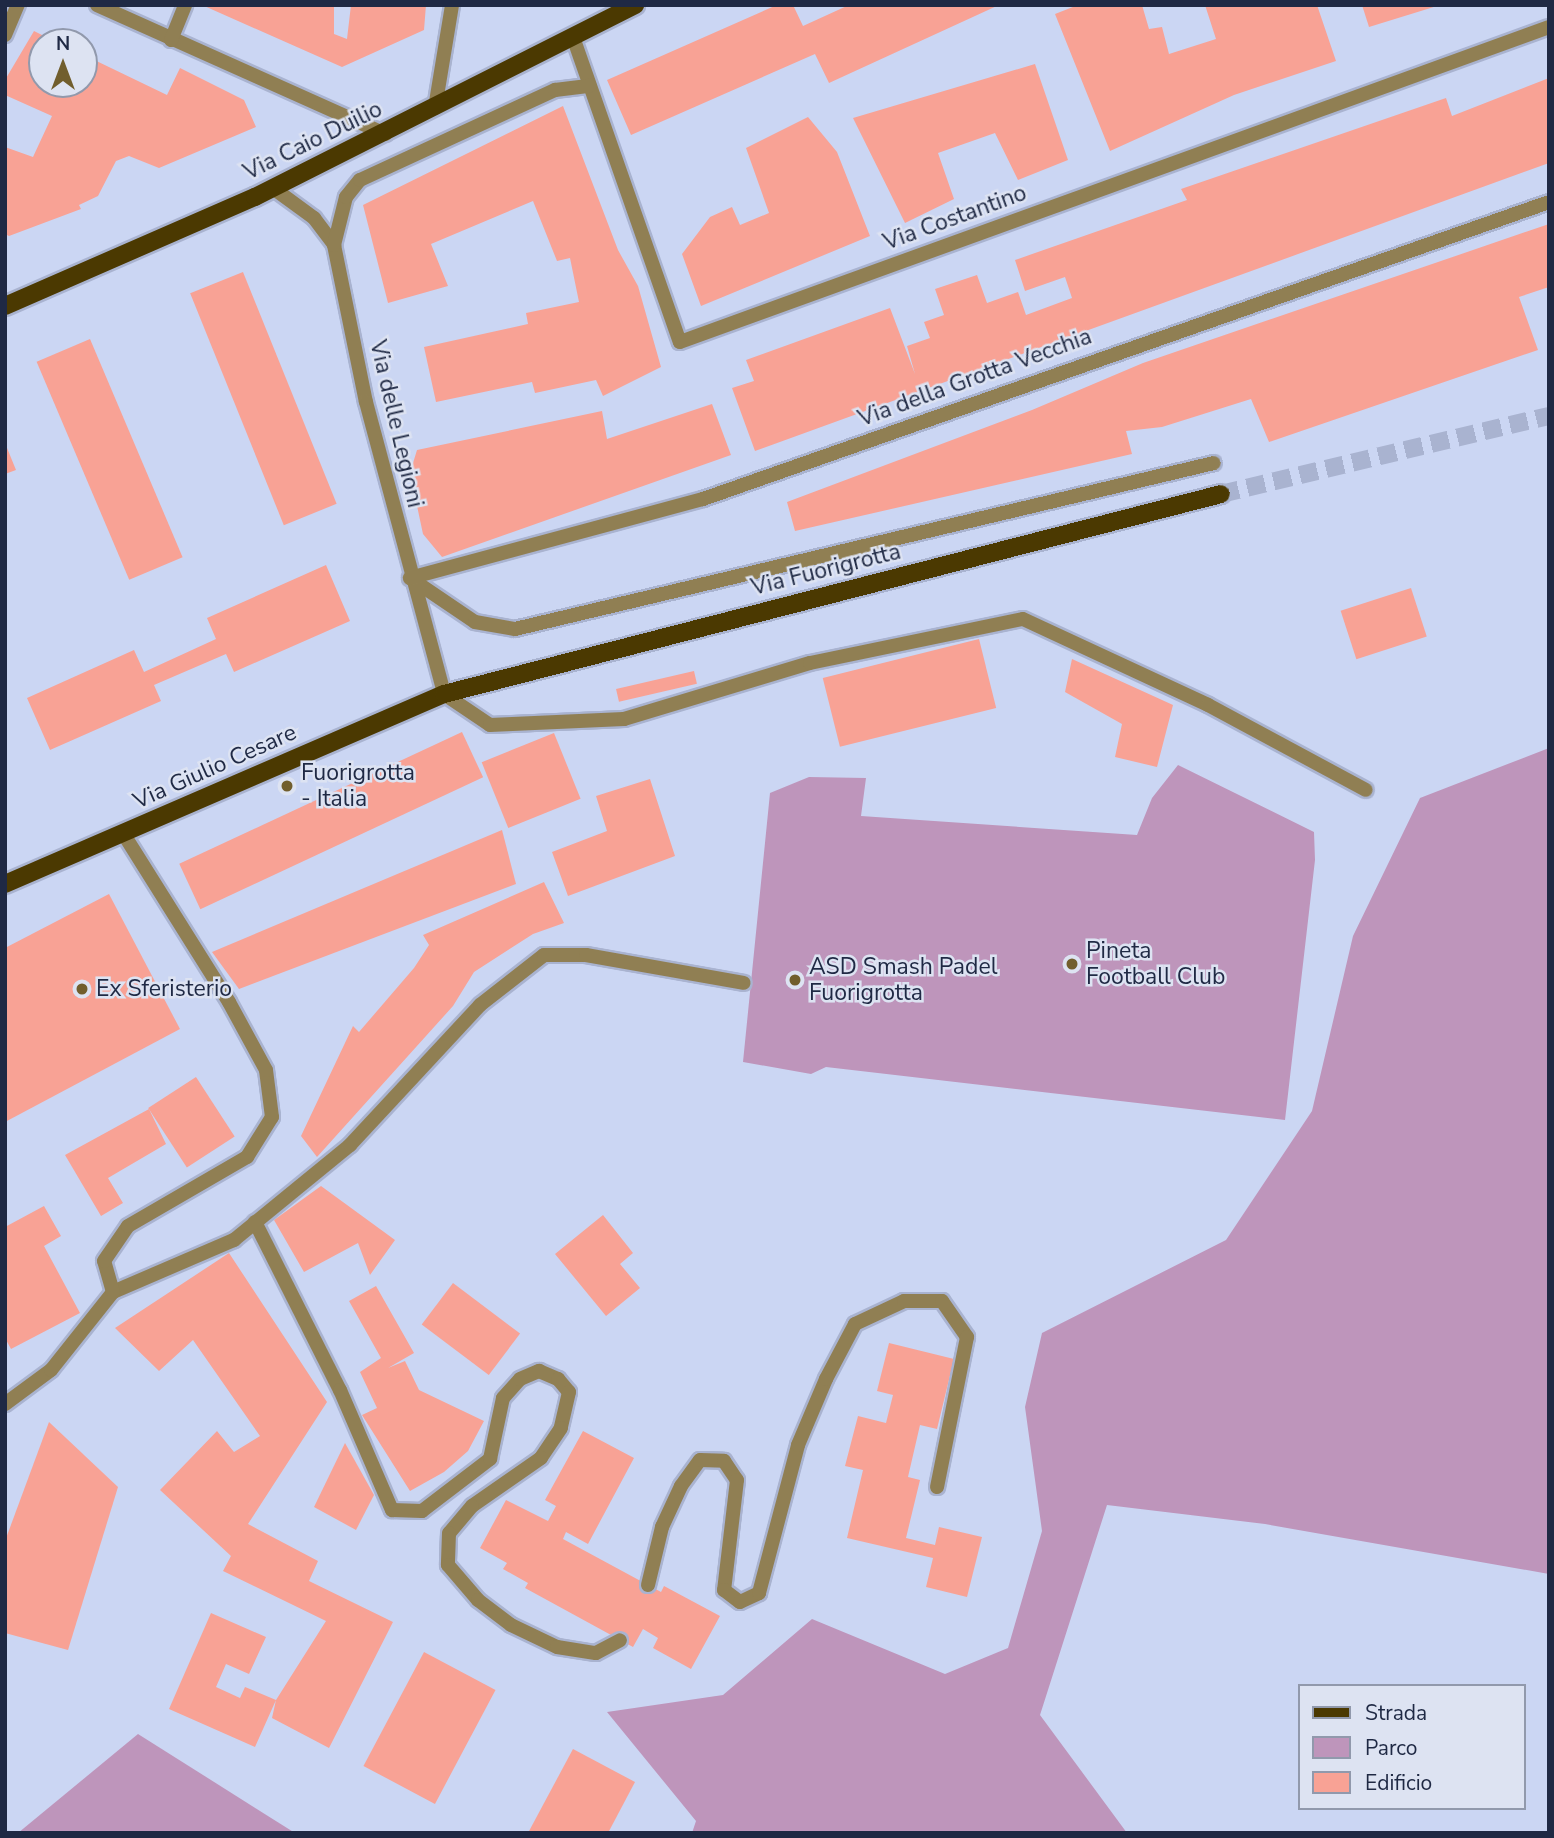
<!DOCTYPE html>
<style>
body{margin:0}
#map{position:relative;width:1554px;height:1838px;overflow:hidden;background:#cbd6f3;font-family:"Nunito Sans",sans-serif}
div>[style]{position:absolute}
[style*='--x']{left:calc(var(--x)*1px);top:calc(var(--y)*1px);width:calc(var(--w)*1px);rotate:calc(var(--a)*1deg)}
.green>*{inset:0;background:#be95bb}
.building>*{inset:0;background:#f8a295;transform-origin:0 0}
.primary-tunnel>*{height:18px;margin-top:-9px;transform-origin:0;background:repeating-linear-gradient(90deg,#a9b3d0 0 18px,transparent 0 27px)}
.roads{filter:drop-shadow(2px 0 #a9b3d0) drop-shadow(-2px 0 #a9b3d0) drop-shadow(0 2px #a9b3d0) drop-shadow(0 -2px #a9b3d0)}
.lane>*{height:14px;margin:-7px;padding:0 7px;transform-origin:7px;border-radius:7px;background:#907f53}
.street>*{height:14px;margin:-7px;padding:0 7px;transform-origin:7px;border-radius:7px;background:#907f53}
.primary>*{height:18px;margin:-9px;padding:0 9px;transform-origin:9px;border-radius:9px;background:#4b3901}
.dots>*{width:19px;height:19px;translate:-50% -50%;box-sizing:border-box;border:4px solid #dde3f2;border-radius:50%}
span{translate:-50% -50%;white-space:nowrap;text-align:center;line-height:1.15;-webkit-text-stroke:5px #dde3f2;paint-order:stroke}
.street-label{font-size:23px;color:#1f2944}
.poi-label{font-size:23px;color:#1f2944}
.left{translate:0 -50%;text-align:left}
.frame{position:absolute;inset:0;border:7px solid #1f2944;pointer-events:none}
.legend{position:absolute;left:1298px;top:1684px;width:228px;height:126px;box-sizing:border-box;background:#dde3f2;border:2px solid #9199ac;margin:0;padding:9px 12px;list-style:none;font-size:21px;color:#1f2944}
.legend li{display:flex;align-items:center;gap:14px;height:35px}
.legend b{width:35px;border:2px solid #9199ac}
.north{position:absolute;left:28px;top:28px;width:70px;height:70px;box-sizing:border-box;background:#dde3f2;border:2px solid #9199ac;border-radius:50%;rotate:0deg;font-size:19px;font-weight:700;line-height:28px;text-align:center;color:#1f2944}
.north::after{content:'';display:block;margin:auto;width:24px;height:32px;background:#715e2d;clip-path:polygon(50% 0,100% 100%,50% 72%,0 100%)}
</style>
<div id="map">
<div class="green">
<div style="clip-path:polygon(1549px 748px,1549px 1574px,1265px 1524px,1107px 1505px,1040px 1715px,1127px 1833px,692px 1833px,696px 1821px,607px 1712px,723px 1695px,812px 1619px,945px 1674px,1008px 1648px,1042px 1531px,1025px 1407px,1042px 1333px,1226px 1240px,1312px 1111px,1353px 936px,1420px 798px)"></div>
<div style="clip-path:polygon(1178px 765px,1314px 832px,1315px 860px,1285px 1120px,826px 1067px,811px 1074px,743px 1062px,770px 793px,809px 777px,866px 778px,861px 816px,1137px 835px,1152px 798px)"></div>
<div style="clip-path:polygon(138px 1734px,295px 1833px,18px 1833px)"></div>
</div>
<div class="building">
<div style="clip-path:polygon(202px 5px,334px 5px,334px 34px,347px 39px,351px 5px,426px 5px,424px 30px,342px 67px)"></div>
<div style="clip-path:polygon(777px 5px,793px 5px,803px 26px,849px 5px,999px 5px,829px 83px,815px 54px,631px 135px,607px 80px)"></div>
<div style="clip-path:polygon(1078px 5px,1142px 5px,1149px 29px,1162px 27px,1169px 54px,1216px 39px,1205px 5px,1317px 5px,1336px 61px,1234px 95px,1110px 151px,1055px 14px)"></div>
<div style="clip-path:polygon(1362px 5px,1437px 5px,1437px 6px,1369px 27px)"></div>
<div style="clip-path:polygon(34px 31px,56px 42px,42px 42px,42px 84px,84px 84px,84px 55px,167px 95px,180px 68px,244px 100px,256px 127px,159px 168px,129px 156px,116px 161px,98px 196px,79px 205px,81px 209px,9px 236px,5px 234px,5px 147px,33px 157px,52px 116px,5px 95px,5px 80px)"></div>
<div style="clip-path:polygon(1035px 64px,1068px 160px,1018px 180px,995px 133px,938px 153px,954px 199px,905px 223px,853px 118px)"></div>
<div style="clip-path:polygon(1549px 78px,1549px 163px,755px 451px,732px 388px,754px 381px,746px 360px,890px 308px,915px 374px,907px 346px,930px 338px,924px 322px,944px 315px,935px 289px,977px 275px,987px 303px,1018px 292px,1026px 315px,1072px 298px,1065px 277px,1025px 291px,1015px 260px,1187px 200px,1181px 189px,1446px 98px,1452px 116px)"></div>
<div style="clip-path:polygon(563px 106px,618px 250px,638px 286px,661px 367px,603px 396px,596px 380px,535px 393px,532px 382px,436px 402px,424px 347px,528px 324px,526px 313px,579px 302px,570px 258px,557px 261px,533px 201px,431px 244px,448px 286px,388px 303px,363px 205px)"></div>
<div style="clip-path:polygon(808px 117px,837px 152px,870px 236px,701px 306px,682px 254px,710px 217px,732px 207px,740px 225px,769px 213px,746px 148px)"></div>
<div style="clip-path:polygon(1549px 224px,1549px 287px,1519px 297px,1538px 350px,1269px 442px,1251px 399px,1162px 427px,1126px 431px,1132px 454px,795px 531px,787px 502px,1032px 410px,1143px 363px)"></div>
<div style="left:243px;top:272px;width:250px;height:57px;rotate:68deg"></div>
<div style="left:90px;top:339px;width:237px;height:58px;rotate:67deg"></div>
<div style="clip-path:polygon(712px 404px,731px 455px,442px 557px,423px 534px,410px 473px,417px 450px,602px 411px,607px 439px)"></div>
<div style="clip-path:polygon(5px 443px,16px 470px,5px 474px)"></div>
<div style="clip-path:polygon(326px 565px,350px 621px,234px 672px,226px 654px,154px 685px,161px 701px,50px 750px,27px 698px,134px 650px,144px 672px,216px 639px,207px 618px)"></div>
<div style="left:1411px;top:588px;width:51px;height:74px;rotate:72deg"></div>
<div style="left:979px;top:639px;width:71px;height:161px;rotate:76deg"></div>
<div style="clip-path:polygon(1072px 659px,1173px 705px,1157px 767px,1115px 757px,1122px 724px,1065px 692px)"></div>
<div style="left:694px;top:671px;width:13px;height:80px;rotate:77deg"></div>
<div style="left:462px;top:732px;width:50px;height:312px;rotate:65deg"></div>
<div style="left:554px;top:733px;width:71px;height:78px;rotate:68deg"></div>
<div style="clip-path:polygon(650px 779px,675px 856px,568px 896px,552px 852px,607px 831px,596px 796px)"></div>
<div style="clip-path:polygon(502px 830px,516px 884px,239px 989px,212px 952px)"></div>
<div style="clip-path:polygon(544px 882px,564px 923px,533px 934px,474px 972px,453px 1006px,317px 1157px,301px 1136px,353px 1026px,359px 1032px,414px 968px,429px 945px,423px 935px)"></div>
<div style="clip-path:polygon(109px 894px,180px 1029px,5px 1122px,5px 948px)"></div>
<div style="left:196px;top:1077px;width:71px;height:57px;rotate:57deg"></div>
<div style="clip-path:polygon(149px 1109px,166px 1144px,108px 1178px,123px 1203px,101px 1216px,65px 1155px)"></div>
<div style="clip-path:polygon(321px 1186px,395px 1240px,370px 1275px,358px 1243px,304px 1272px,274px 1220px)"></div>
<div style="clip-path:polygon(44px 1206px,61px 1236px,44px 1246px,80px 1313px,11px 1349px,5px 1338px,5px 1227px)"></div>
<div style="clip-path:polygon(603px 1215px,633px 1253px,620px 1264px,640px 1288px,606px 1316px,555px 1254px)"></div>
<div style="clip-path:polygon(229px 1253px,327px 1402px,248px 1524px,318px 1561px,309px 1581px,393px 1622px,329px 1748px,272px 1718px,276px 1700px,255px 1747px,169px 1709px,211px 1613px,266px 1637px,249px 1674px,226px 1664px,216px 1687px,240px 1698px,245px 1687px,276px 1700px,326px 1621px,223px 1571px,231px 1556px,160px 1490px,217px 1431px,234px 1452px,260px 1436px,193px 1340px,159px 1371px,115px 1328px)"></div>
<div style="left:453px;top:1283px;width:84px;height:52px;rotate:37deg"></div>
<div style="clip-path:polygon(376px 1286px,414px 1353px,388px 1368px,405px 1361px,419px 1390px,484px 1421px,468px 1451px,444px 1472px,410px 1491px,362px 1415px,377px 1408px,360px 1372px,381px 1358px,349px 1301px)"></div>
<div style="clip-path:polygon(889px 1343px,954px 1359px,937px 1429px,920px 1425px,908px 1477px,920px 1480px,906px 1538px,935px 1545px,939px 1527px,982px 1537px,967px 1597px,926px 1587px,933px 1558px,847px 1538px,863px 1470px,845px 1466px,858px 1416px,886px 1423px,893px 1395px,877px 1391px)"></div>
<div style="clip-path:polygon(49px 1422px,118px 1487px,68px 1650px,5px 1633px,5px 1541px)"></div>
<div style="clip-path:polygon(583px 1431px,634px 1458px,588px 1544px,566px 1532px,563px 1539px,661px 1592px,664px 1586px,720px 1616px,691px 1669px,653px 1648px,658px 1638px,643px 1629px,633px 1647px,525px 1588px,528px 1583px,503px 1569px,507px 1563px,480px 1548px,506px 1500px,548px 1521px,556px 1506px,545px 1500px)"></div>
<div style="clip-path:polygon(345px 1443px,374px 1495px,356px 1530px,314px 1507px)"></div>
<div style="left:424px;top:1652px;width:81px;height:129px;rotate:28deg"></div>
<div style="clip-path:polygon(573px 1749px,635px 1782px,608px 1833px,528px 1833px)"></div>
</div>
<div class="primary-tunnel">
<div style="--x:1221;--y:494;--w:337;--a:-13.4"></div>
</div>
<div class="roads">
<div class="lane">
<div style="--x:410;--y:578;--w:78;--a:34.1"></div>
<div style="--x:475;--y:622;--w:41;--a:9.9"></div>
<div style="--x:515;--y:629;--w:718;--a:-13.36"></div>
<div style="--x:444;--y:694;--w:55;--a:34"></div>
<div style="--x:490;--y:725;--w:134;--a:-2.6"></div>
<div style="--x:624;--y:719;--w:194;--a:-16.8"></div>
<div style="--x:810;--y:663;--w:217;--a:-11.7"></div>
<div style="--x:1023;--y:619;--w:204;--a:24.9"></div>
<div style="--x:1208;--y:705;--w:179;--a:28.3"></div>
<div style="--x:255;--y:1222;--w:188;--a:63.2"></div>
<div style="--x:340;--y:1390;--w:131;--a:66.6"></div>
<div style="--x:392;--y:1510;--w:30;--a:2"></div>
<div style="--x:422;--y:1511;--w:86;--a:-37.4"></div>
<div style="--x:490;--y:1459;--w:62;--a:-78"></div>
<div style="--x:503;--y:1398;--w:25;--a:-48"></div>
<div style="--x:520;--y:1379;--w:21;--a:-23"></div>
<div style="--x:539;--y:1371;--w:21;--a:23"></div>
<div style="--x:558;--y:1379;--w:17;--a:50"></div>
<div style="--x:569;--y:1392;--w:37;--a:103"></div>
<div style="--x:561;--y:1428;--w:36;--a:124"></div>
<div style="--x:541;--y:1458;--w:84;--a:145.2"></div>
<div style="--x:472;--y:1506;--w:35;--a:130"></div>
<div style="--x:449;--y:1533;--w:32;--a:92"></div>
<div style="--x:448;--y:1565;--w:46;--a:49.4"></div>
<div style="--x:478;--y:1600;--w:41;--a:37.1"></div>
<div style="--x:511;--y:1625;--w:51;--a:25.6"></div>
<div style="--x:557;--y:1647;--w:39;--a:9"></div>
<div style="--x:596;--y:1653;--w:27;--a:-28"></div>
<div style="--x:113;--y:1292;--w:132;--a:-23.3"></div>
<div style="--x:234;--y:1240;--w:150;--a:-39.3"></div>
<div style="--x:350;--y:1145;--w:191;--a:-47.1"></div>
<div style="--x:480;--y:1005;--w:81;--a:-38"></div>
<div style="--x:544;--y:955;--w:42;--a:0"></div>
<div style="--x:586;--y:955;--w:160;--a:10"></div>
<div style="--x:648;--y:1585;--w:60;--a:-76.4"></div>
<div style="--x:662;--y:1527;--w:45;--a:-65.1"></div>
<div style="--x:681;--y:1486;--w:32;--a:-54"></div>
<div style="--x:700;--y:1460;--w:24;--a:2"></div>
<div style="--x:724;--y:1461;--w:23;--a:56"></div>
<div style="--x:737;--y:1480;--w:111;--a:96.7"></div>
<div style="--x:724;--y:1590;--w:20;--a:37"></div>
<div style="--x:740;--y:1602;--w:21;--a:-25"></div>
<div style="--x:759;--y:1593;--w:153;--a:-75.2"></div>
<div style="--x:798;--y:1445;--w:72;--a:-67"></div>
<div style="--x:826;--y:1379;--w:62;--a:-62.2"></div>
<div style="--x:855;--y:1324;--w:54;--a:-25.1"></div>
<div style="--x:904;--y:1301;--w:38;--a:0"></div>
<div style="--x:942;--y:1301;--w:44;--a:55.2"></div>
<div style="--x:967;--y:1337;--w:153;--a:101.3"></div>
</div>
<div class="street">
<div style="--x:97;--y:5;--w:316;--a:24.1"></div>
<div style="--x:5;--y:35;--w:33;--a:-67"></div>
<div style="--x:573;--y:37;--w:323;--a:70.7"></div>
<div style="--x:680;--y:342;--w:924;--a:-19.92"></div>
<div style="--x:171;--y:40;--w:38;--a:-68"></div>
<div style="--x:435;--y:108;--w:104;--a:-80.6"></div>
<div style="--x:273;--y:188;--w:51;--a:36.2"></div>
<div style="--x:314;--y:218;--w:34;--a:53"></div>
<div style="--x:334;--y:245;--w:160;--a:78.5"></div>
<div style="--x:366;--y:402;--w:302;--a:75"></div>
<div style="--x:334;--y:245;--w:49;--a:-76"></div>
<div style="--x:346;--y:197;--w:22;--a:-51"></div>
<div style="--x:360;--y:180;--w:215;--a:-24.8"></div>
<div style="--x:555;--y:90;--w:35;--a:-7"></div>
<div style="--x:410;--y:578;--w:303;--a:-15.1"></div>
<div style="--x:703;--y:499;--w:897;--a:-19.34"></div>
<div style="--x:5;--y:1404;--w:57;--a:-36.5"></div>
<div style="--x:51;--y:1370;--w:100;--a:-51.5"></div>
<div style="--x:113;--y:1292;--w:32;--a:-106"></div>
<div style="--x:104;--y:1261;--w:42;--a:-55.6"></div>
<div style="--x:128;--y:1226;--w:138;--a:-30.1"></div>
<div style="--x:247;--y:1157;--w:47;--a:-58"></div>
<div style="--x:272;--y:1117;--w:47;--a:-97.3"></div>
<div style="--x:266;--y:1070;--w:77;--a:-118.6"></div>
<div style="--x:229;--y:1002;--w:199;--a:-122.1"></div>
</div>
<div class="primary">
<div style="--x:5;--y:306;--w:273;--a:-23.6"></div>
<div style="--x:255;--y:197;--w:426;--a:-26.8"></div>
<div style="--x:5;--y:884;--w:478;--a:-23.4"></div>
<div style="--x:444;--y:694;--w:802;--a:-14.43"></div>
</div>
</div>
<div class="dots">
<div style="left:287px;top:786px;background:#715e2d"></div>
<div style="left:1072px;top:964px;background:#715e2d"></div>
<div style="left:795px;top:980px;background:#715e2d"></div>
<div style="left:82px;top:989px;background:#715e2d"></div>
</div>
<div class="street-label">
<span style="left:313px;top:141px;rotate:-26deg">Via Caio Duilio</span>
<span style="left:955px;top:218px;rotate:-20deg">Via Costantino</span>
<span style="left:975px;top:378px;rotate:-20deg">Via della Grotta Vecchia</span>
<span style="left:396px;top:424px;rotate:77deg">Via delle Legioni</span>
<span style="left:826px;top:570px;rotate:-14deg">Via Fuorigrotta</span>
<span style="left:215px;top:767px;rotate:-24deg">Via Giulio Cesare</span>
</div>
<div class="poi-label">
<span class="left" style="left:301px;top:786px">Fuorigrotta<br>- Italia</span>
<span class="left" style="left:1086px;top:964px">Pineta<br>Football Club</span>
<span class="left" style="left:809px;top:980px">ASD Smash Padel<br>Fuorigrotta</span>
<span class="left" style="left:96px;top:989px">Ex Sferisterio</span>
</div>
<div class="frame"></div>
<ul class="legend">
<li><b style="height:9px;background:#4b3901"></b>Strada</li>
<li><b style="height:19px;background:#be95bb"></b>Parco</li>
<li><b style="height:19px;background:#f8a295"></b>Edificio</li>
</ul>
<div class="north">N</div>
</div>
